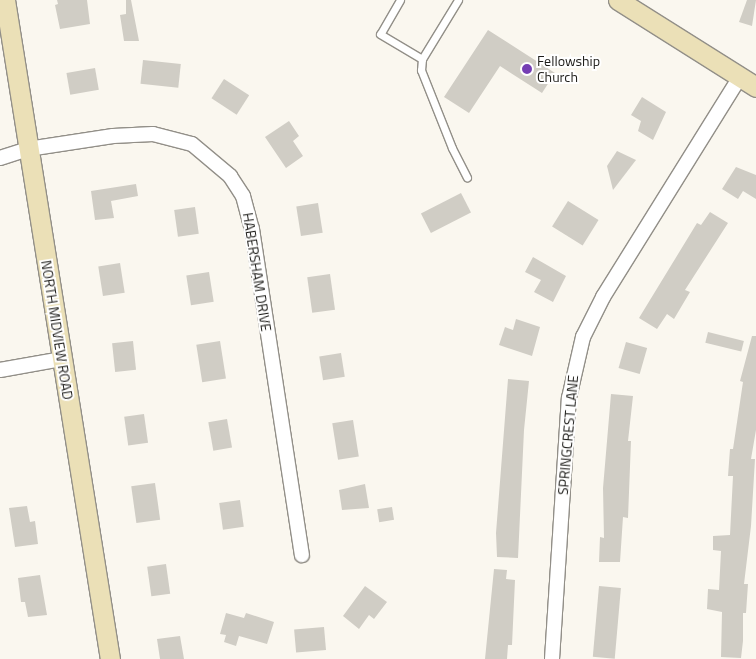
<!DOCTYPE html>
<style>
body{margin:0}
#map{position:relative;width:756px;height:659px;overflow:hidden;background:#faf7ef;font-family:"Titillium Web",sans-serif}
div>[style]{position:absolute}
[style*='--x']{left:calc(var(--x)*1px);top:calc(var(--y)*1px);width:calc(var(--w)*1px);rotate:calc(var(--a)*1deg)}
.building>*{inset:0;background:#d0cdc5;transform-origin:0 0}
.roads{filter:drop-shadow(1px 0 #928f88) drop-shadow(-1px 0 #928f88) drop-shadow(0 1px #928f88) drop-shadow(0 -1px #928f88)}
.lane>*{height:7px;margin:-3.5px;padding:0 3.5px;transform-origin:3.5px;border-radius:3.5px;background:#fff}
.street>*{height:14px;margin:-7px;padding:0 7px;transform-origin:7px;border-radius:7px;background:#fff}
.secondary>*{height:19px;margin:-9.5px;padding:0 9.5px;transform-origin:9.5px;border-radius:9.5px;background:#ebe0b7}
.dots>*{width:14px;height:14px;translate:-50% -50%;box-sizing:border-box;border:2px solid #fff;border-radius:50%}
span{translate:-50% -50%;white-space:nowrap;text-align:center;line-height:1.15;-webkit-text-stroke:4px #fff;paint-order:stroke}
.poi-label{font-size:14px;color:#1d1c19}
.left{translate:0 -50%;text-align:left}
.street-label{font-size:14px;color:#1d1c19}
</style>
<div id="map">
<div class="building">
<div style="clip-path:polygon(57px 0,87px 0,90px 24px,60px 29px,55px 5px,58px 4px)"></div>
<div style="clip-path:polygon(126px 0,131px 0,139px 41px,124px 41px,120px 15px,126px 14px)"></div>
<div style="clip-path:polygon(747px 0,756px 0,752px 26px,739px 22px)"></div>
<div style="clip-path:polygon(488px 30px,555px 73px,542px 93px,500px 66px,469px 113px,444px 97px)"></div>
<div style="left:143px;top:60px;width:38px;height:24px;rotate:6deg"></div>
<div style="left:95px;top:68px;width:22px;height:29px;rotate:80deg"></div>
<div style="left:224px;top:79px;width:30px;height:23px;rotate:33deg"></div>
<div style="clip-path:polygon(642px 97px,666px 112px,653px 140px,638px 131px,641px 121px,631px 115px)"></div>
<div style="clip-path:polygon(289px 121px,299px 136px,293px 141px,303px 156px,286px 168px,265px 137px)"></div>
<div style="clip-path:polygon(617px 151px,636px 160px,613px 190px,607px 166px)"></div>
<div style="clip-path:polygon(736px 167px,756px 175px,756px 199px,743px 191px,738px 199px,722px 189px)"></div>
<div style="clip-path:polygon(136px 184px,138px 196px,111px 201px,114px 218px,95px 220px,91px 191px)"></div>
<div style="left:461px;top:193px;width:22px;height:45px;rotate:63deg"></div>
<div style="left:568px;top:201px;width:36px;height:30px;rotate:32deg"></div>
<div style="left:318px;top:203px;width:30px;height:22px;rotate:81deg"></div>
<div style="left:195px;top:207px;width:27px;height:21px;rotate:82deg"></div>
<div style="clip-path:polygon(710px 212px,728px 223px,685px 290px,690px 292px,674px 319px,667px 314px,657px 329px,639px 318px,697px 223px,701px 225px)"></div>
<div style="clip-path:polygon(533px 257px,566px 276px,553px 302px,534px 292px,541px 280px,525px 272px)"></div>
<div style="left:120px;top:263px;width:30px;height:22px;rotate:81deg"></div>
<div style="left:209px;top:272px;width:30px;height:23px;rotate:81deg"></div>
<div style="left:330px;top:274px;width:36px;height:23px;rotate:82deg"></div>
<div style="clip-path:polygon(516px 319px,540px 327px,532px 356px,499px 345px,505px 327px,513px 330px)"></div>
<div style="left:708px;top:332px;width:37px;height:11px;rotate:14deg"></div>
<div style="clip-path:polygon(752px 336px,756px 336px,756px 430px,751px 459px,755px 459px,751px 526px,744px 584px,748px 584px,746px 613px,743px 613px,743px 641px,741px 658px,721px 657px,722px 612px,707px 609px,708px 589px,719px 590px,721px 551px,713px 550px,713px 536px,730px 535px,733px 476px,728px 476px,730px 449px,733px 449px,743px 382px,740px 381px)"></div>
<div style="left:133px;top:341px;width:29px;height:21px;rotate:84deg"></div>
<div style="left:220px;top:341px;width:38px;height:24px;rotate:81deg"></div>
<div style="left:626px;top:342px;width:22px;height:27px;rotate:16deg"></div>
<div style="left:341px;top:353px;width:24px;height:22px;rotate:81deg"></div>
<div style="clip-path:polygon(508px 379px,529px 381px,524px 430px,518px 558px,497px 557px,496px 533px)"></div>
<div style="clip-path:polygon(611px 394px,633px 396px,628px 441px,631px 441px,628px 518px,623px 517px,620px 562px,599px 562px,600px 537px,604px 538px,603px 488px)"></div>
<div style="left:144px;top:414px;width:29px;height:20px;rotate:82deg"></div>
<div style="left:227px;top:419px;width:29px;height:19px;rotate:80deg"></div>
<div style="left:353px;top:420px;width:37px;height:21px;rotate:81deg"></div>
<div style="left:155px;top:483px;width:37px;height:24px;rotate:82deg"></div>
<div style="clip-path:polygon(365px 484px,369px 508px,342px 510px,339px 490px)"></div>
<div style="left:240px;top:500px;width:27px;height:21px;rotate:82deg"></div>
<div style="clip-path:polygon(27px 506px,30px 522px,35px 521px,38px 544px,15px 547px,9px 508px)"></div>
<div style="left:392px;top:507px;width:13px;height:15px;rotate:81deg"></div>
<div style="left:166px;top:564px;width:30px;height:19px;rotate:82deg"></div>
<div style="clip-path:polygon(494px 569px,507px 570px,506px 579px,515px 580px,512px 645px,508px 645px,507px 659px,485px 659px)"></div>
<div style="clip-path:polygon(40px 575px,47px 615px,28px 617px,25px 602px,21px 602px,18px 578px)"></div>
<div style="clip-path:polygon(365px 586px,387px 602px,374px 619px,369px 615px,359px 629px,343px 616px)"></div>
<div style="left:599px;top:586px;width:22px;height:71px;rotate:5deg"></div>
<div style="clip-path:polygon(226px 613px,244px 618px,246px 613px,274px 622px,267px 644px,239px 636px,236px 646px,224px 642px,226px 635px,220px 634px)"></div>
<div style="left:324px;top:627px;width:23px;height:30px;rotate:85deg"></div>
<div style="clip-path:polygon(180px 636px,184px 659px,160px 659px,157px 639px)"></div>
</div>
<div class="roads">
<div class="lane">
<div style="--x:400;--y:0;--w:39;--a:120"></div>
<div style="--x:380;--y:34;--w:49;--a:30.8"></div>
<div style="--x:458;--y:0;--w:69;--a:121.4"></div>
<div style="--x:422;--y:59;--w:11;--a:95"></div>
<div style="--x:421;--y:70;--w:84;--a:68.3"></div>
<div style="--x:452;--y:148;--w:33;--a:63"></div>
</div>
<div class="street">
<div style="--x:0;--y:158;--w:29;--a:-18"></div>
<div style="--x:28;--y:149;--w:86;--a:-8.7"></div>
<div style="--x:113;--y:136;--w:40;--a:-2.9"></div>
<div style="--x:153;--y:134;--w:40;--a:14.4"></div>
<div style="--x:192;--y:144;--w:50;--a:40.1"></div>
<div style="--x:230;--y:176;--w:24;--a:57"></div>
<div style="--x:243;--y:196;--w:34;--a:75"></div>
<div style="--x:252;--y:229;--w:330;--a:81.3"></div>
<div style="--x:0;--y:370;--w:62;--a:-10.2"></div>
<div style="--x:552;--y:659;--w:262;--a:-86.3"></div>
<div style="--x:569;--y:398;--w:63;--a:-77.1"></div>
<div style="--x:583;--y:337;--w:45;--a:-63.4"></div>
<div style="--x:603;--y:297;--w:259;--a:-58.1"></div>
</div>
<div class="secondary">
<div style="--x:5;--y:0;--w:667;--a:80.95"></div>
<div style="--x:618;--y:0;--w:163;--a:32.2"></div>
</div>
</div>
<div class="dots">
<div style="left:527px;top:69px;background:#753eb4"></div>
</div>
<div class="poi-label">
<span class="left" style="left:537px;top:69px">Fellowship<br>Church</span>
</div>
<div class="street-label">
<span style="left:257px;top:272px;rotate:81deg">HABERSHAM DRIVE</span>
<span style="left:57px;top:330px;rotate:81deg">NORTH MIDVIEW ROAD</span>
<span style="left:568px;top:435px;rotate:-85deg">SPRINGCREST LANE</span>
</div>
</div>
